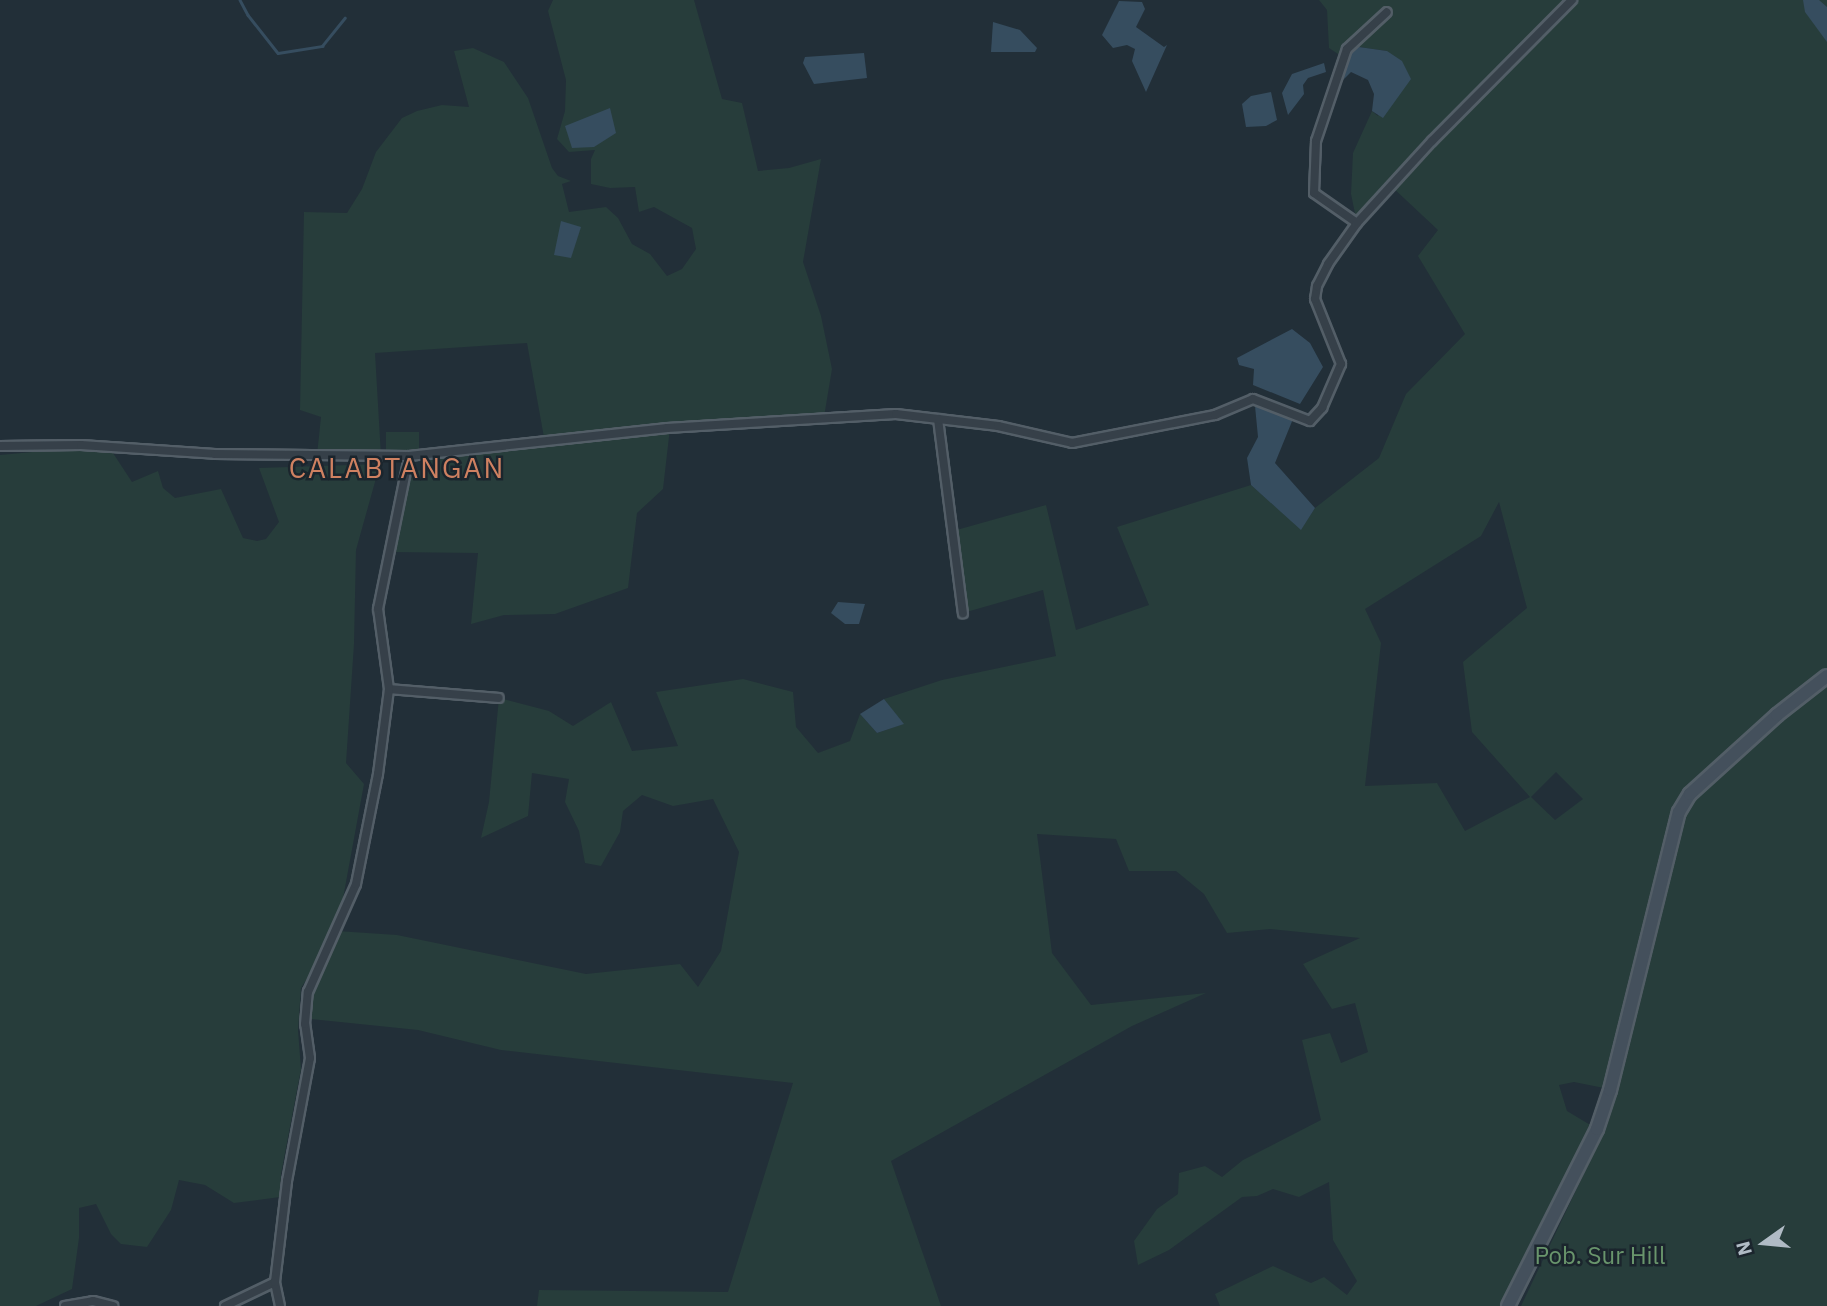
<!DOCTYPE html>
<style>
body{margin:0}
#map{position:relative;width:1827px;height:1306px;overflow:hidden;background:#222f38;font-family:"IBM Plex Sans",sans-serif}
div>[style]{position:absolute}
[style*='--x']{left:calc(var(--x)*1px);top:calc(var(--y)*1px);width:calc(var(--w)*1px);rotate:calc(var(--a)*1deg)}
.green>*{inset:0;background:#273d3b;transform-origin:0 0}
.water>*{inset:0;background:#364d5f}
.stream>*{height:2.5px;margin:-1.25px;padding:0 1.25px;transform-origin:1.25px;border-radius:1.25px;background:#364d5f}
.roads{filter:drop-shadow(2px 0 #535e67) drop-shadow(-2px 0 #535e67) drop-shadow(0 2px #535e67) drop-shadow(0 -2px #535e67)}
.minor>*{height:8px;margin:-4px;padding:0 4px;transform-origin:4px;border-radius:4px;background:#364049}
.secondary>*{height:12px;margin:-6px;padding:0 6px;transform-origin:6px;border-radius:6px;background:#44505c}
span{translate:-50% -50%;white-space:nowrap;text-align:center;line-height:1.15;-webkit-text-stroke:5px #1b252d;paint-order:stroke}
.park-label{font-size:24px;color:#69956c}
.quarter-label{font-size:28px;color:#cf8161;letter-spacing:2px}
.north{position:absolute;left:1729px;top:1208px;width:70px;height:70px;-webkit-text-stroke:5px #1b252d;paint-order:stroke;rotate:255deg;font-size:19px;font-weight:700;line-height:28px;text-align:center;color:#b0bbc5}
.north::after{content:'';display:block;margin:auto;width:24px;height:32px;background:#b0bbc5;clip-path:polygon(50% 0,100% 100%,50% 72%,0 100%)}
</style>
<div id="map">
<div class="green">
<div style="clip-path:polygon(553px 0,694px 0,722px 99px,742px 103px,758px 171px,789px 168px,821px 159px,803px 262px,821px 316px,832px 369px,824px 417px,670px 428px,663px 489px,637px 513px,628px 588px,555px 614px,504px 615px,471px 624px,478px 553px,389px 552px,406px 472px,423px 470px,426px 457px,545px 443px,527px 343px,375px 353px,381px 456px,317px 455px,321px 417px,300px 410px,304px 212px,347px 213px,362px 189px,376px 152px,402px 118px,417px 111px,442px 105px,469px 107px,454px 51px,473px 48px,504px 62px,528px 98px,552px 168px,558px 176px,571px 181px,562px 184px,569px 212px,606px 207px,618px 218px,632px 244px,650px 254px,667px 276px,682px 269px,696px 249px,692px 228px,654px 207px,639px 212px,635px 187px,610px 188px,591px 184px,591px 159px,595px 150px,569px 152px,557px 139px,565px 111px,566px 80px,548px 11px)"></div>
<div style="clip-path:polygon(evenodd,1319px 0,1827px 0,1827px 1306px,1521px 1306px,1608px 1123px,1603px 1110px,1609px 1089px,1574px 1082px,1559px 1085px,1567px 1111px,1597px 1129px,1508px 1306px,1220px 1306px,1215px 1294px,1273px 1266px,1311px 1283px,1324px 1277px,1347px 1295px,1357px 1281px,1333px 1240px,1329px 1182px,1299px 1197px,1273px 1189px,1257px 1196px,1242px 1197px,1169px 1250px,1138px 1265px,1134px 1241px,1157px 1209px,1178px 1194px,1179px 1173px,1205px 1166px,1222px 1177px,1243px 1160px,1321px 1120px,1302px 1040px,1330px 1033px,1341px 1063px,1368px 1052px,1355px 1003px,1332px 1009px,1303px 964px,1360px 938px,1270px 929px,1227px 933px,1204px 894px,1176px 871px,1129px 871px,1116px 839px,1037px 834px,1052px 953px,1091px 1005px,1206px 993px,1132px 1026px,891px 1161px,941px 1306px,537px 1306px,539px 1290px,728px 1292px,793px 1083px,501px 1050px,418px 1030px,311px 1019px,305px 1024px,308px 992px,333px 937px,301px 988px,298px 1030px,301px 1069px,281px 1174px,280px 1197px,234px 1203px,205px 1185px,179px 1180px,171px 1210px,147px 1247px,121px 1244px,111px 1234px,96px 1204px,79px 1208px,79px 1238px,72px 1289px,36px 1306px,0 1306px,0 455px,65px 449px,111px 450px,132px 482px,158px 471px,163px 488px,175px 498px,221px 489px,243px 538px,257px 541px,266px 539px,279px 522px,259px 468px,380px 464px,356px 550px,354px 644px,346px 763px,364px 784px,337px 931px,397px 935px,586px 974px,680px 964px,698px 987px,721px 951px,739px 852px,713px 799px,673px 806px,642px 795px,623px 811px,620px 832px,601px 866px,585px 863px,579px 831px,565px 802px,569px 779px,532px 773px,528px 816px,481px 838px,489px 802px,499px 698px,549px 711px,573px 726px,611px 702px,632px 751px,678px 746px,656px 692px,743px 679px,793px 692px,796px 727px,818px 753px,850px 741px,860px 714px,877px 733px,903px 724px,884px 699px,942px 680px,1056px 656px,1043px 590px,963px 613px,953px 531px,1046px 505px,1076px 630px,1149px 605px,1117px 527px,1251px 485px,1301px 529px,1315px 508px,1379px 458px,1406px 394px,1465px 334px,1418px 256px,1438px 230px,1391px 186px,1357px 223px,1351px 194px,1353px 153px,1372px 111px,1378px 116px,1387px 51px,1359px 47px,1349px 49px,1341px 56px,1329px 48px,1327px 10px,1319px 0,1499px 502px,1527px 608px,1463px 662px,1472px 732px,1530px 797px,1465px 831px,1437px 783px,1365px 786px,1381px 643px,1365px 609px,1481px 536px,1499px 502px,1319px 0,1556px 772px,1583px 799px,1555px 820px,1531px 797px,1556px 772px)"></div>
<div style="left:386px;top:432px;width:33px;height:19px"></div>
</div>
<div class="water">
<div style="clip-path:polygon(1803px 0,1819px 0,1827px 7px,1827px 42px,1805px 12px)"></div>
<div style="clip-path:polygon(1119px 1px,1142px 2px,1145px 9px,1136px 27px,1164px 47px,1167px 45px,1146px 92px,1132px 61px,1135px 49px,1127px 45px,1113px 48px,1102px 35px)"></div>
<div style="clip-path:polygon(993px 22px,1020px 30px,1037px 48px,1035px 52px,991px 52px)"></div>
<div style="clip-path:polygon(1359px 47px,1387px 51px,1402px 61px,1411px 79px,1383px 118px,1372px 111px,1374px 94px,1368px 80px,1351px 72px,1342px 81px,1341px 75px,1349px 49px)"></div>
<div style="clip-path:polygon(864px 53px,867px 78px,814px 84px,803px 63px,805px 57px)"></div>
<div style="clip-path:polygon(1324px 63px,1326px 72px,1308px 78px,1303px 85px,1304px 94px,1288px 115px,1282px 93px,1292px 74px)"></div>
<div style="clip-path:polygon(1271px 92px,1277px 120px,1266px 126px,1246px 127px,1242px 104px,1251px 96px)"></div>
<div style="clip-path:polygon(610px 108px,616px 133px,594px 147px,572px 148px,565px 126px)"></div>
<div style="clip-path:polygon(561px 221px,581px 227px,571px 258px,554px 255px)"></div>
<div style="clip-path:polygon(1292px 329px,1310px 343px,1323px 367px,1300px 404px,1253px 385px,1254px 369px,1239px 365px,1237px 358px)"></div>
<div style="clip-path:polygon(1255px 406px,1293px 419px,1275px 463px,1315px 508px,1301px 530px,1251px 485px,1247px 458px,1258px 437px)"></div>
<div style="clip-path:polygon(838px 602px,865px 604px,859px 624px,845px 624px,831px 613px)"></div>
<div style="clip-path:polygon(884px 699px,904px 724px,877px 733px,860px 714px)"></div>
</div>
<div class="stream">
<div style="--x:240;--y:0;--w:17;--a:62"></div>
<div style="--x:248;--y:15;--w:48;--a:51.7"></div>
<div style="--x:278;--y:53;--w:45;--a:-9"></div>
<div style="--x:322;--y:46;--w:36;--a:-51"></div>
</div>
<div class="roads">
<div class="minor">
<div style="--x:1357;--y:223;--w:52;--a:-145.1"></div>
<div style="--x:1314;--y:193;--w:52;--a:-87.8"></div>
<div style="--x:1316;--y:141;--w:97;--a:-71.4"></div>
<div style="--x:1347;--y:49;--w:54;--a:-42.8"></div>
<div style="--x:938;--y:419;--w:196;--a:82.7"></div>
<div style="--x:0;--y:446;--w:81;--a:-0.7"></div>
<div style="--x:81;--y:445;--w:134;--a:3.8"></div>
<div style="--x:215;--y:454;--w:194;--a:0.6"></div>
<div style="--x:409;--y:456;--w:260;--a:-6.2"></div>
<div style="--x:667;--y:428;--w:229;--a:-3.5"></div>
<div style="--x:896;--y:414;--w:103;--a:6.7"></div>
<div style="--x:998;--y:426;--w:76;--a:12.9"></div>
<div style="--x:1072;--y:443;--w:146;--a:-11.1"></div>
<div style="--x:1215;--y:415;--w:41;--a:-22.8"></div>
<div style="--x:1253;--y:399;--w:61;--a:21.1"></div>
<div style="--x:1310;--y:421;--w:18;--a:-47"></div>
<div style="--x:1322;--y:408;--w:48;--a:-66.6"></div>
<div style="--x:1341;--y:364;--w:70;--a:-111.8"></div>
<div style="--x:1315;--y:299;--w:13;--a:-81"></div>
<div style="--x:1317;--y:286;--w:25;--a:-63"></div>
<div style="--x:1328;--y:264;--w:50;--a:-54.7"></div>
<div style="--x:1357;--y:223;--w:111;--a:-47.6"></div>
<div style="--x:1432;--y:141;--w:199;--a:-45.2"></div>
<div style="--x:389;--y:689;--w:110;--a:4.7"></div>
<div style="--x:65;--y:1306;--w:28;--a:-10"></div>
<div style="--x:93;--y:1301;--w:21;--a:14"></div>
<div style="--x:225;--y:1306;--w:55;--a:-25.6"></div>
<div style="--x:280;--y:1306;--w:25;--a:-102"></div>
<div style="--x:275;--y:1282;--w:102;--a:-83.2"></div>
<div style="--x:287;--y:1181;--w:125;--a:-79.4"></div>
<div style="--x:310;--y:1058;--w:34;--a:-98"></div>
<div style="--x:305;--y:1024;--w:32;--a:-85"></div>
<div style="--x:308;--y:992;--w:118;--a:-66"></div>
<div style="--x:356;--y:884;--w:112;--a:-78.7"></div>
<div style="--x:378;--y:774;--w:86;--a:-82.6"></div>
<div style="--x:389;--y:689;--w:81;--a:-97.8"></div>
<div style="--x:378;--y:609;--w:156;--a:-78.5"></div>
</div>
<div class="secondary">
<div style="--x:1508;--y:1306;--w:198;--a:-63.3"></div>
<div style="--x:1597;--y:1129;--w:41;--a:-71.6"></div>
<div style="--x:1610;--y:1090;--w:286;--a:-76.1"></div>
<div style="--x:1679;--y:812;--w:21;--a:-59"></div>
<div style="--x:1690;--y:794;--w:118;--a:-42.2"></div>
<div style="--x:1777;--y:715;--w:63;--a:-38"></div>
</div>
</div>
<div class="park-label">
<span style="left:1600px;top:1256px">Pob. Sur Hill</span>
</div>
<div class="quarter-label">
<span style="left:397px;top:468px">CALABTANGAN</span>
</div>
<div class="north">N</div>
</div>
